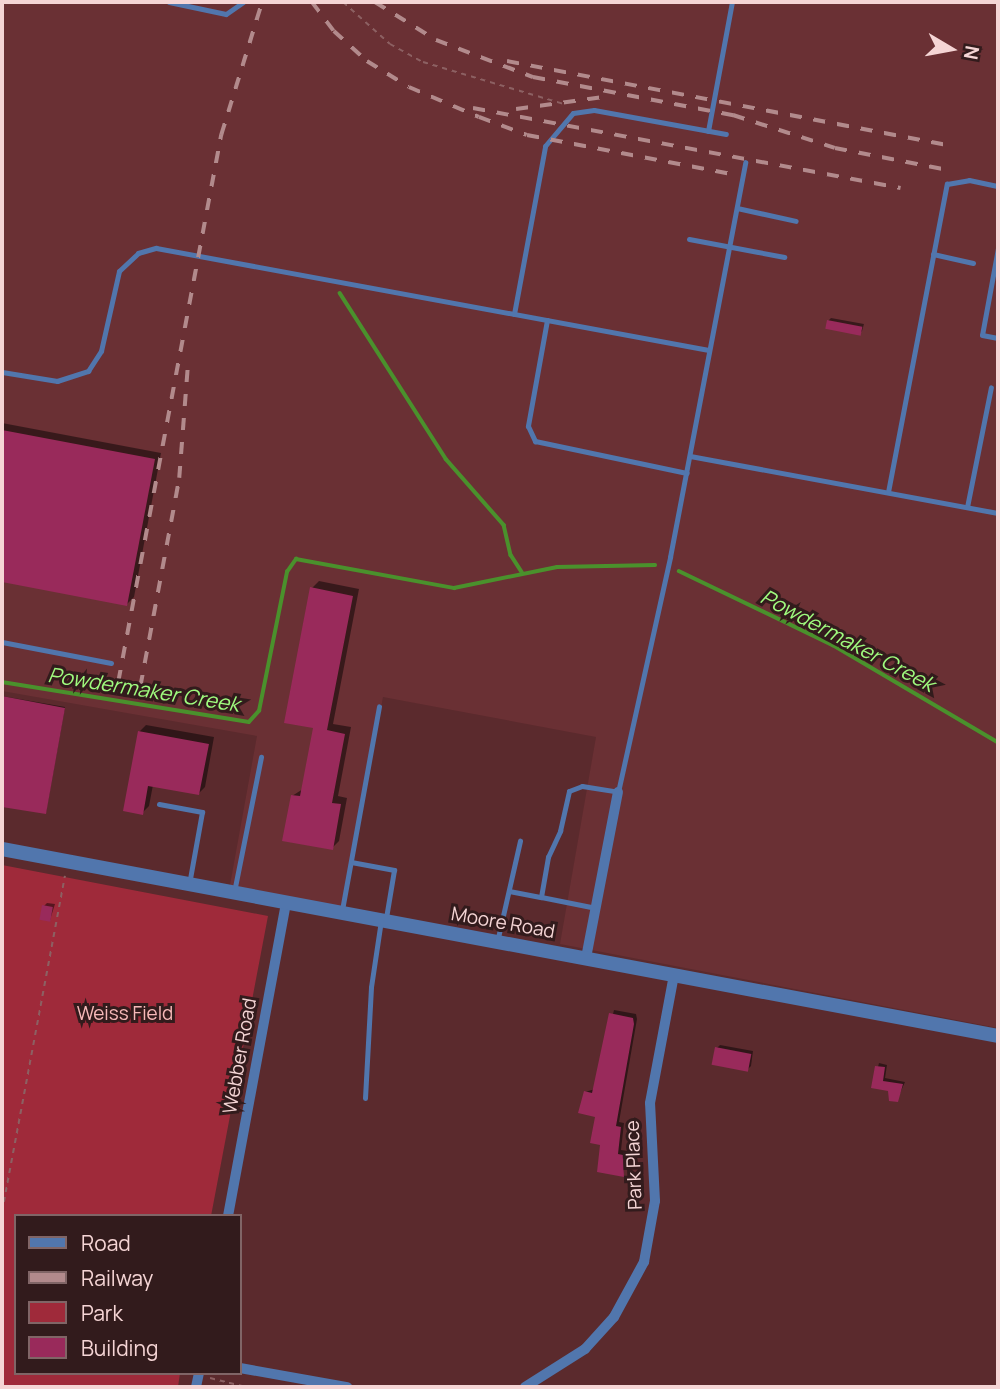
<!DOCTYPE html>
<style>
body{margin:0}
#map{position:relative;width:1000px;height:1389px;overflow:hidden;background:#5b2a2d;font-family:Manrope,sans-serif}
div>[style]{position:absolute}
[style*='--x']{left:calc(var(--x)*1px);top:calc(var(--y)*1px);width:calc(var(--w)*1px);rotate:calc(var(--a)*1deg)}
.built>*{inset:0;background:#6a3034}
.green>*{inset:0;background:#9f2a3a}
.shadow>*{inset:0;background:#0007}
.stream>*{height:3.5px;margin:-1.75px;padding:0 1.75px;transform-origin:1.75px;border-radius:1.75px;background:#4a912c}
.building>*{inset:0;background:#992a5b;transform-origin:0 0}
.path>*{height:2px;margin-top:-1px;transform-origin:0;background:repeating-linear-gradient(90deg,#8c6062 0 5px,transparent 0 10px)}
.service>*{height:5px;margin:-2.5px;padding:0 2.5px;transform-origin:2.5px;border-radius:2.5px;background:#5176ad}
.minor>*{height:10px;margin:-5px;padding:0 5px;transform-origin:5px;border-radius:5px;background:#5176ad}
.tertiary>*{height:14px;margin:-7px;padding:0 7px;transform-origin:7px;border-radius:7px;background:#5176ad}
.rail>*{height:3.5px;margin-top:-1.75px;transform-origin:0;background:repeating-linear-gradient(90deg,#b28a8c 0 12px,transparent 0 24px)}
span{translate:-50% -50%;white-space:nowrap;text-align:center;line-height:1.15;-webkit-text-stroke:6px #321b1c;paint-order:stroke}
.street-label{font-size:19px;color:#f5d5d5}
.park-label{font-size:19px;color:#f7b9b9}
.water-label{font-size:21px;color:#9ffa7e;font-style:italic}
.frame{position:absolute;inset:0;border:4px solid #f5d5d5;pointer-events:none}
.legend{position:absolute;left:14px;top:1214px;width:228px;height:161px;box-sizing:border-box;background:#321b1c;border:2px solid #806566;margin:0;padding:9px 12px;list-style:none;font-size:21px;color:#f5d5d5}
.legend li{display:flex;align-items:center;gap:14px;height:35px}
.legend b{width:35px;border:2px solid #806566}
.north{position:absolute;left:916px;top:14px;width:70px;height:70px;-webkit-text-stroke:5px #321b1c;paint-order:stroke;rotate:100deg;font-size:19px;font-weight:700;line-height:28px;text-align:center;color:#f5d5d5}
.north::after{content:'';display:block;margin:auto;width:24px;height:32px;background:#f5d5d5;clip-path:polygon(50% 0,100% 100%,50% 72%,0 100%)}
</style>
<div id="map">
<div class="built">
<div style="clip-path:polygon(2px 2px,998px 2px,998px 1028px,560px 944px,596px 737px,383px 697px,344px 907px,230px 885px,257px 736px,2px 691px)"></div>
</div>
<div class="green">
<div style="clip-path:polygon(2px 865px,268px 916px,211px 1216px,16px 1216px,16px 1373px,180px 1373px,178px 1387px,2px 1387px)"></div>
</div>
<div class="shadow">
<div style="clip-path:polygon(831px 318px,864px 324px,862px 331px,859px 334px,828px 321px)"></div>
<div style="clip-path:polygon(2px 423px,161px 453px,134px 597px,127px 604px,2px 581px)"></div>
<div style="clip-path:polygon(319px 581px,359px 589px,333px 724px,351px 727px,338px 796px,347px 798px,339px 841px,332px 848px,292px 796px,303px 789px,315px 726px,312px 588px)"></div>
<div style="clip-path:polygon(2px 696px,65px 707px,46px 812px,2px 785px)"></div>
<div style="clip-path:polygon(146px 725px,214px 737px,205px 787px,198px 794px,153px 785px,149px 806px,142px 813px,139px 732px)"></div>
<div style="clip-path:polygon(47px 903px,55px 904px,50px 920px,44px 906px)"></div>
<div style="clip-path:polygon(614px 1010px,636px 1014px,637px 1019px,619px 1122px,624px 1123px,621px 1150px,627px 1151px,623px 1175px,602px 1144px,597px 1115px,585px 1092px,595px 1089px)"></div>
<div style="clip-path:polygon(720px 1045px,753px 1051px,751px 1066px,748px 1069px,717px 1048px)"></div>
<div style="clip-path:polygon(879px 1063px,887px 1065px,885px 1078px,905px 1082px,897px 1100px,890px 1090px,873px 1087px)"></div>
</div>
<div class="stream">
<div style="--x:340;--y:293;--w:197;--a:57.4"></div>
<div style="--x:446;--y:459;--w:88;--a:48.7"></div>
<div style="--x:504;--y:525;--w:31;--a:77"></div>
<div style="--x:511;--y:555;--w:20;--a:57"></div>
<div style="--x:679;--y:571;--w:171;--a:25.7"></div>
<div style="--x:833;--y:645;--w:191;--a:30.5"></div>
<div style="--x:2;--y:682;--w:250;--a:9.2"></div>
<div style="--x:249;--y:722;--w:15;--a:-48"></div>
<div style="--x:259;--y:711;--w:142;--a:-78.6"></div>
<div style="--x:287;--y:572;--w:16;--a:-55"></div>
<div style="--x:296;--y:559;--w:161;--a:10.4"></div>
<div style="--x:454;--y:588;--w:105;--a:-11.5"></div>
<div style="--x:557;--y:567;--w:98;--a:-1.2"></div>
</div>
<div class="building">
<div style="left:827px;top:320px;width:36px;height:9px;rotate:11deg"></div>
<div style="clip-path:polygon(2px 430px,155px 459px,127px 606px,2px 582px)"></div>
<div style="clip-path:polygon(310px 587px,353px 596px,327px 730px,345px 734px,332px 803px,341px 804px,333px 850px,282px 841px,291px 795px,300px 796px,313px 728px,284px 723px)"></div>
<div style="clip-path:polygon(2px 696px,65px 708px,46px 814px,2px 807px)"></div>
<div style="clip-path:polygon(138px 731px,209px 744px,199px 795px,148px 786px,143px 815px,123px 811px)"></div>
<div style="left:42px;top:905px;width:11px;height:15px;rotate:10deg"></div>
<div style="clip-path:polygon(609px 1013px,633px 1018px,634px 1024px,616px 1126px,621px 1127px,618px 1154px,623px 1155px,624px 1177px,597px 1172px,600px 1145px,590px 1143px,595px 1117px,578px 1113px,584px 1091px,592px 1093px)"></div>
<div style="left:715px;top:1047px;width:37px;height:18px;rotate:11deg"></div>
<div style="clip-path:polygon(875px 1066px,885px 1067px,883px 1081px,903px 1084px,898px 1102px,889px 1101px,888px 1091px,871px 1088px)"></div>
</div>
<div class="path">
<div style="--x:343;--y:2;--w:63;--a:41.8"></div>
<div style="--x:390;--y:44;--w:38;--a:29"></div>
<div style="--x:423;--y:62;--w:150;--a:16.6"></div>
<div style="--x:2;--y:1212;--w:342;--a:-79.4"></div>
<div style="--x:210;--y:1378;--w:37;--a:14"></div>
</div>
<div class="service">
<div style="--x:169;--y:2;--w:58;--a:11.9"></div>
<div style="--x:226;--y:14;--w:21;--a:-35"></div>
<div style="--x:708;--y:131;--w:131;--a:-79.5"></div>
<div style="--x:737;--y:208;--w:60;--a:12.4"></div>
<div style="--x:689;--y:239;--w:97;--a:10.7"></div>
<div style="--x:998;--y:248;--w:88;--a:100.4"></div>
<div style="--x:982;--y:335;--w:16;--a:11"></div>
<div style="--x:933;--y:254;--w:41;--a:12.7"></div>
<div style="--x:514;--y:314;--w:171;--a:-79.5"></div>
<div style="--x:545;--y:146;--w:43;--a:-49.7"></div>
<div style="--x:573;--y:113;--w:21;--a:-8"></div>
<div style="--x:594;--y:110;--w:134;--a:10.3"></div>
<div style="--x:547;--y:320;--w:108;--a:100.2"></div>
<div style="--x:528;--y:426;--w:17;--a:65"></div>
<div style="--x:535;--y:441;--w:155;--a:11.9"></div>
<div style="--x:2;--y:372;--w:56;--a:9.3"></div>
<div style="--x:57;--y:381;--w:33;--a:-18"></div>
<div style="--x:88;--y:371;--w:24;--a:-57"></div>
<div style="--x:101;--y:351;--w:82;--a:-77.3"></div>
<div style="--x:119;--y:271;--w:26;--a:-43"></div>
<div style="--x:138;--y:253;--w:19;--a:-16"></div>
<div style="--x:156;--y:248;--w:562;--a:10.45"></div>
<div style="--x:690;--y:456;--w:313;--a:10.5"></div>
<div style="--x:888;--y:492;--w:314;--a:-79.2"></div>
<div style="--x:947;--y:184;--w:22;--a:-10"></div>
<div style="--x:969;--y:180;--w:30;--a:12"></div>
<div style="--x:967;--y:507;--w:122;--a:-78.7"></div>
<div style="--x:2;--y:642;--w:111;--a:10.9"></div>
<div style="--x:159;--y:804;--w:44;--a:10.5"></div>
<div style="--x:202;--y:812;--w:73;--a:100.2"></div>
<div style="--x:351;--y:862;--w:44;--a:10.5"></div>
<div style="--x:394;--y:870;--w:49;--a:99.5"></div>
<div style="--x:509;--y:891;--w:33;--a:11"></div>
<div style="--x:234;--y:892;--w:138;--a:-78.7"></div>
<div style="--x:596;--y:908;--w:56;--a:-168.7"></div>
<div style="--x:541;--y:897;--w:41;--a:-80.1"></div>
<div style="--x:548;--y:857;--w:29;--a:-65"></div>
<div style="--x:560;--y:831;--w:41;--a:-77.3"></div>
<div style="--x:569;--y:791;--w:14;--a:-21"></div>
<div style="--x:582;--y:786;--w:36;--a:9"></div>
<div style="--x:618;--y:792;--w:241;--a:-77.5"></div>
<div style="--x:670;--y:557;--w:402;--a:-79.2"></div>
<div style="--x:342;--y:910;--w:207;--a:-79.7"></div>
<div style="--x:497;--y:942;--w:104;--a:-77.2"></div>
<div style="--x:365;--y:1098;--w:111;--a:-86.9"></div>
<div style="--x:371;--y:987;--w:68;--a:-81.5"></div>
</div>
<div class="minor">
<div style="--x:586;--y:958;--w:169;--a:-79.1"></div>
<div style="--x:228;--y:1216;--w:319;--a:-79.5"></div>
<div style="--x:240;--y:1368;--w:109;--a:10.1"></div>
<div style="--x:196;--y:1387;--w:14;--a:-78"></div>
<div style="--x:525;--y:1387;--w:71;--a:-32.3"></div>
<div style="--x:585;--y:1349;--w:43;--a:-47.8"></div>
<div style="--x:614;--y:1317;--w:63;--a:-61.4"></div>
<div style="--x:644;--y:1262;--w:62;--a:-79.8"></div>
<div style="--x:655;--y:1201;--w:98;--a:-92.9"></div>
<div style="--x:650;--y:1103;--w:130;--a:-79.4"></div>
</div>
<div class="tertiary">
<div style="--x:2;--y:849;--w:1013;--a:10.63"></div>
</div>
<div class="rail">
<div style="--x:312;--y:2;--w:36;--a:53"></div>
<div style="--x:334;--y:31;--w:45;--a:42.3"></div>
<div style="--x:367;--y:61;--w:49;--a:31.8"></div>
<div style="--x:409;--y:87;--w:76;--a:23.2"></div>
<div style="--x:479;--y:117;--w:51;--a:20.6"></div>
<div style="--x:527;--y:135;--w:208;--a:10.8"></div>
<div style="--x:375;--y:2;--w:72;--a:31.9"></div>
<div style="--x:436;--y:40;--w:104;--a:20.9"></div>
<div style="--x:533;--y:77;--w:204;--a:10.8"></div>
<div style="--x:733;--y:115;--w:107;--a:17.9"></div>
<div style="--x:835;--y:148;--w:115;--a:11"></div>
<div style="--x:507;--y:61;--w:452;--a:10.8"></div>
<div style="--x:473;--y:108;--w:435;--a:10.6"></div>
<div style="--x:516;--y:109;--w:88;--a:-7.9"></div>
<div style="--x:118;--y:682;--w:557;--a:-79.34"></div>
<div style="--x:221;--y:135;--w:139;--a:-72.9"></div>
<div style="--x:140;--y:687;--w:213;--a:-79.4"></div>
<div style="--x:179;--y:478;--w:118;--a:-85.6"></div>
</div>
<div class="street-label">
<span style="left:503px;top:923px;rotate:10deg">Moore Road</span>
<span style="left:240px;top:1056px;rotate:-80deg">Webber Road</span>
<span style="left:634px;top:1165px;rotate:-92deg">Park Place</span>
</div>
<div class="park-label">
<span style="left:125px;top:1014px">Weiss Field</span>
</div>
<div class="water-label">
<span style="left:848px;top:640px;rotate:28deg">Powdermaker Creek</span>
<span style="left:144px;top:689px;rotate:9deg">Powdermaker Creek</span>
</div>
<div class="frame"></div>
<ul class="legend">
<li><b style="height:9px;background:#5176ad"></b>Road</li>
<li><b style="height:9px;background:#b28a8c"></b>Railway</li>
<li><b style="height:19px;background:#9f2a3a"></b>Park</li>
<li><b style="height:19px;background:#992a5b"></b>Building</li>
</ul>
<div class="north">N</div>
</div>
